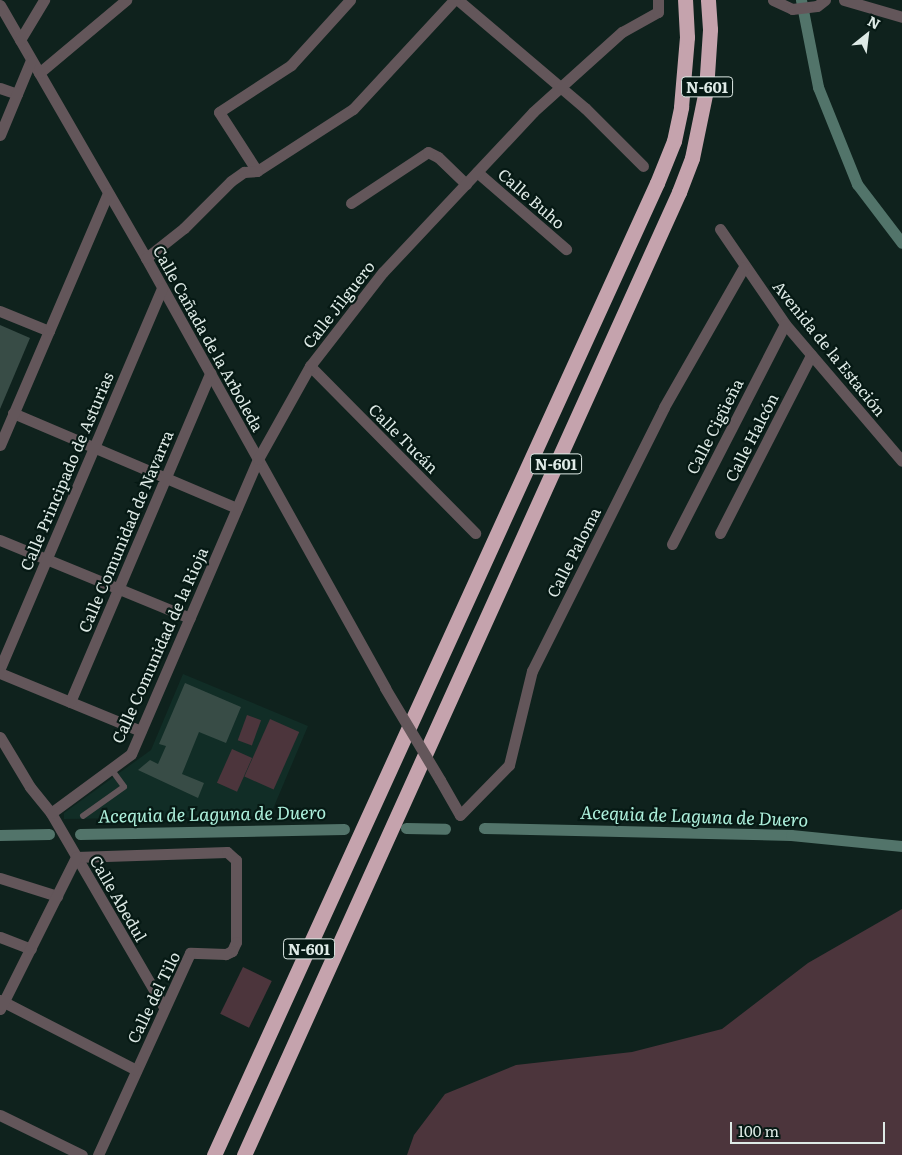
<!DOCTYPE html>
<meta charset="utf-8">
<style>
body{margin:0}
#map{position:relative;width:902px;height:1155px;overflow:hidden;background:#0f221d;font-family:Literata,serif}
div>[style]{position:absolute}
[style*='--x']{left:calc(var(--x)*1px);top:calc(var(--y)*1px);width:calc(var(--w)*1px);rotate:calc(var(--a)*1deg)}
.built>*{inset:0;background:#112d26}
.green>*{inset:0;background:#4c353c;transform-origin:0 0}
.canal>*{height:11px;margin:-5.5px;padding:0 5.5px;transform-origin:5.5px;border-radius:5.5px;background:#52746a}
.building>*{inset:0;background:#384c46}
.lane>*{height:5.5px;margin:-2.75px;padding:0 2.75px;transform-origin:2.75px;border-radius:2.75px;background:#63565a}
.street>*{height:11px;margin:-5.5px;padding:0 5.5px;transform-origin:5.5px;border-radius:5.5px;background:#63565a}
.highway>*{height:15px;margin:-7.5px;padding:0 7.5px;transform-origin:7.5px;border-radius:7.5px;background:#c5a3ad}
.street-bridge>*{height:11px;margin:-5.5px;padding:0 5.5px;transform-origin:5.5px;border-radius:5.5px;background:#63565a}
span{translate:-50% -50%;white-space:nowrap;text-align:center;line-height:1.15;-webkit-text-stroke:4.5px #061914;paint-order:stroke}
.shield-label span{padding:1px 4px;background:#061914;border:1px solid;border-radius:4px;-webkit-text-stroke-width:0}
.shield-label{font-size:15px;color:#deeae6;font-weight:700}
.street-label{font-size:16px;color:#deeae6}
.water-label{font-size:18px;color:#adf0dc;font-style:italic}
.north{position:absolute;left:842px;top:10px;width:50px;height:50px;-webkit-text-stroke:4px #061914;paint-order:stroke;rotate:29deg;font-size:14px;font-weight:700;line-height:20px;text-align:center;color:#deeae6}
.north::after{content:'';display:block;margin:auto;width:18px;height:22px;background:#deeae6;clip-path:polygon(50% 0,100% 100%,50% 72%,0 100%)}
.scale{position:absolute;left:730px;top:1122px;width:155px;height:22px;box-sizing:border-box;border:2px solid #deeae6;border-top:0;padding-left:6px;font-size:15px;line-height:18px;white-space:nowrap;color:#deeae6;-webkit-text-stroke:4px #061914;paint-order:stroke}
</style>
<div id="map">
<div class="built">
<div style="clip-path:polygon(183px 674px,308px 726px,270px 816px,64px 819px,64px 813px,151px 750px)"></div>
</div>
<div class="green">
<div style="left:247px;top:715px;width:15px;height:27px;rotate:20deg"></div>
<div style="left:270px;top:719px;width:32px;height:63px;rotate:24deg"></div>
<div style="left:232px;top:749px;width:22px;height:37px;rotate:24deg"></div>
<div style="clip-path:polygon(902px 909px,902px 1155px,407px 1155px,414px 1135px,445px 1094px,516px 1065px,632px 1052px,722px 1029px,808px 963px)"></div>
<div style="left:243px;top:967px;width:32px;height:52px;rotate:26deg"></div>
</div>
<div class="canal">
<div style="--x:801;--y:0;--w:89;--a:78.9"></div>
<div style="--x:818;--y:87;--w:105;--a:68.1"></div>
<div style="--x:857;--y:184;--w:74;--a:52.7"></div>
<div style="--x:406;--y:828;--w:39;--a:1"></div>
<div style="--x:484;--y:828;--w:307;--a:1.3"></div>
<div style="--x:791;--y:835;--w:112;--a:5.7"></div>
<div style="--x:80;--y:834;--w:264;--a:-1.1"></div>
<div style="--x:0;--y:835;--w:49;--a:-1.2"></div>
</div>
<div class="building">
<div style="clip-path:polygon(0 325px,30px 338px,0 409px)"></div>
<div style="clip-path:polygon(185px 683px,241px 707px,226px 743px,199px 732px,182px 774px,204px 783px,198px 798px,138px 770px,150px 760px,158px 764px,166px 746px,159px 744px)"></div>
</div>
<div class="lane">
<div style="--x:83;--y:816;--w:50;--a:-35.3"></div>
<div style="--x:124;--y:787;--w:22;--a:-126"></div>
</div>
<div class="street">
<div style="--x:458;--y:0;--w:167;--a:40.4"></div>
<div style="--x:585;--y:108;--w:82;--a:45"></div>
<div style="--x:773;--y:0;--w:21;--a:25"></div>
<div style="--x:792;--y:9;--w:25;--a:-7"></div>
<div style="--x:817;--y:6;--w:10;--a:-37"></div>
<div style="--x:844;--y:0;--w:60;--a:16.3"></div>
<div style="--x:0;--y:5;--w:292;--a:60"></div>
<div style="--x:146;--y:258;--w:492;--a:60.9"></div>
<div style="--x:20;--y:40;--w:47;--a:-59"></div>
<div style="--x:39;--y:73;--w:114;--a:-40"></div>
<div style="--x:0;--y:88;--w:18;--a:19"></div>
<div style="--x:0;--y:135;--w:81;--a:-67.5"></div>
<div style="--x:257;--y:171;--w:114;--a:-32.9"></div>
<div style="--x:353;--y:109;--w:149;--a:-47.2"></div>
<div style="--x:257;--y:171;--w:70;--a:-122.8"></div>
<div style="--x:219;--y:112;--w:86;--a:-33.1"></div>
<div style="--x:291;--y:65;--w:88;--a:-47.8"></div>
<div style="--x:477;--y:172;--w:118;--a:40.9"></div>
<div style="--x:351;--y:203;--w:92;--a:-33.5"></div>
<div style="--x:428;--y:152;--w:11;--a:27"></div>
<div style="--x:438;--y:157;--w:39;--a:44"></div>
<div style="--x:720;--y:229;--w:115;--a:55.6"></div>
<div style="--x:785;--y:324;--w:180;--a:49.5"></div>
<div style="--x:146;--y:258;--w:48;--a:-38.3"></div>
<div style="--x:184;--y:228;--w:66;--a:-45"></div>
<div style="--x:231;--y:181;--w:16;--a:-35"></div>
<div style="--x:244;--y:172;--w:13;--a:-4"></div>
<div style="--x:0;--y:311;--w:53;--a:22.2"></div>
<div style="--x:310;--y:366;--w:235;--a:45.3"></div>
<div style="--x:13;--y:413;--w:243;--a:23"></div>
<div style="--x:0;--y:445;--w:274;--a:-66.8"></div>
<div style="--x:720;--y:533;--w:200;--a:-62.9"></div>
<div style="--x:0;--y:540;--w:205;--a:22.3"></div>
<div style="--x:672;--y:544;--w:247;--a:-62.8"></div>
<div style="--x:0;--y:668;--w:413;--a:-66.9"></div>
<div style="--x:0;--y:673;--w:152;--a:22.4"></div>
<div style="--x:70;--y:702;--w:358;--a:-66.9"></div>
<div style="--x:0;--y:737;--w:58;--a:59"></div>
<div style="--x:30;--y:787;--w:33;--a:51"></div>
<div style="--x:51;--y:813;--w:225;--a:59.8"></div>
<div style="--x:440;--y:780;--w:40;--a:60.3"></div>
<div style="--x:460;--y:815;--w:70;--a:-45.6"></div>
<div style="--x:509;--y:765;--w:97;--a:-76.3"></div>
<div style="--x:532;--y:671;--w:295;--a:-63.4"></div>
<div style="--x:664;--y:407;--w:161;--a:-60.3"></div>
<div style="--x:51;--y:813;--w:99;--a:-36.4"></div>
<div style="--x:131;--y:754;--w:321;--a:-66.7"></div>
<div style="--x:258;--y:459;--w:107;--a:-60.8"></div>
<div style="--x:310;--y:366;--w:119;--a:-52.2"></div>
<div style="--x:383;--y:272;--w:219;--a:-46.8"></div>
<div style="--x:533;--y:112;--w:120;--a:-42"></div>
<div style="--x:622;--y:32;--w:41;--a:-29.1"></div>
<div style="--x:658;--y:12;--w:12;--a:-90"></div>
<div style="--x:76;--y:857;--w:151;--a:-1.9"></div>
<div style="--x:227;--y:852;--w:12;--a:42"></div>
<div style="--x:236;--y:860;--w:82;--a:90"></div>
<div style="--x:236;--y:942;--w:10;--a:114"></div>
<div style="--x:232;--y:951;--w:7;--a:153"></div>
<div style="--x:226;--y:954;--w:36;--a:-178"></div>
<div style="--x:190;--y:953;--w:222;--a:114.5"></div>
<div style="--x:0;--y:878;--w:60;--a:17.5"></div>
<div style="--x:0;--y:937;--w:33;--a:21"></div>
<div style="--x:0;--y:1000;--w:153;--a:27.2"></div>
<div style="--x:0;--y:1009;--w:170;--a:-63.4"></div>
<div style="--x:0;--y:1115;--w:91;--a:26"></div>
</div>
<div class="highway">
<div style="--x:214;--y:1155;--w:1068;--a:-65.5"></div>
<div style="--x:657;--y:183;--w:45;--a:-68"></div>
<div style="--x:674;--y:141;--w:35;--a:-78"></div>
<div style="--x:681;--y:107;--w:70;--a:-85.1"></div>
<div style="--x:687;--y:37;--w:37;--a:-93"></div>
<div style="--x:244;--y:1155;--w:1057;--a:-65.69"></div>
<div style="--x:679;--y:192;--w:36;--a:-69"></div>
<div style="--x:692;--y:158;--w:69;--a:-78.4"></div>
<div style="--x:706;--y:90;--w:61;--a:-86.2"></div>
<div style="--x:710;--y:29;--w:29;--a:-94"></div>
</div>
<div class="street-bridge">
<div style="--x:385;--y:688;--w:107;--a:59.1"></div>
</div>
<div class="shield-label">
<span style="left:707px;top:87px">N-601</span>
<span style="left:556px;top:464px">N-601</span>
<span style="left:309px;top:949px">N-601</span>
</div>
<div class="street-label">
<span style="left:532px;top:198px;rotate:41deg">Calle Buho</span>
<span style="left:338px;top:304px;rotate:-52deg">Calle Jilguero</span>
<span style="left:209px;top:338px;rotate:61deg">Calle Cañada de la Arboleda</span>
<span style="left:830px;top:348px;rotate:51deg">Avenida de la Estación</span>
<span style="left:714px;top:426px;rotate:-63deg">Calle Cigüeña</span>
<span style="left:751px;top:437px;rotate:-63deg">Calle Halcón</span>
<span style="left:404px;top:438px;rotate:45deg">Calle Tucán</span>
<span style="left:66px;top:471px;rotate:-67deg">Calle Principado de Asturias</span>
<span style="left:125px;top:531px;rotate:-67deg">Calle Comunidad de Navarra</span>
<span style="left:573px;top:552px;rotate:-63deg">Calle Paloma</span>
<span style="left:159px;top:645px;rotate:-66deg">Calle Comunidad de la Rioja</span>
<span style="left:119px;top:898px;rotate:60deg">Calle Abedul</span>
<span style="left:153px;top:997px;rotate:-64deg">Calle del Tilo</span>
</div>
<div class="water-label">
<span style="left:212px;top:814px;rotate:-1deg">Acequia de Laguna de Duero</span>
<span style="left:694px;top:816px;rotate:2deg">Acequia de Laguna de Duero</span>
</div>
<div class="north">N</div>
<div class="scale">100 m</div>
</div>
